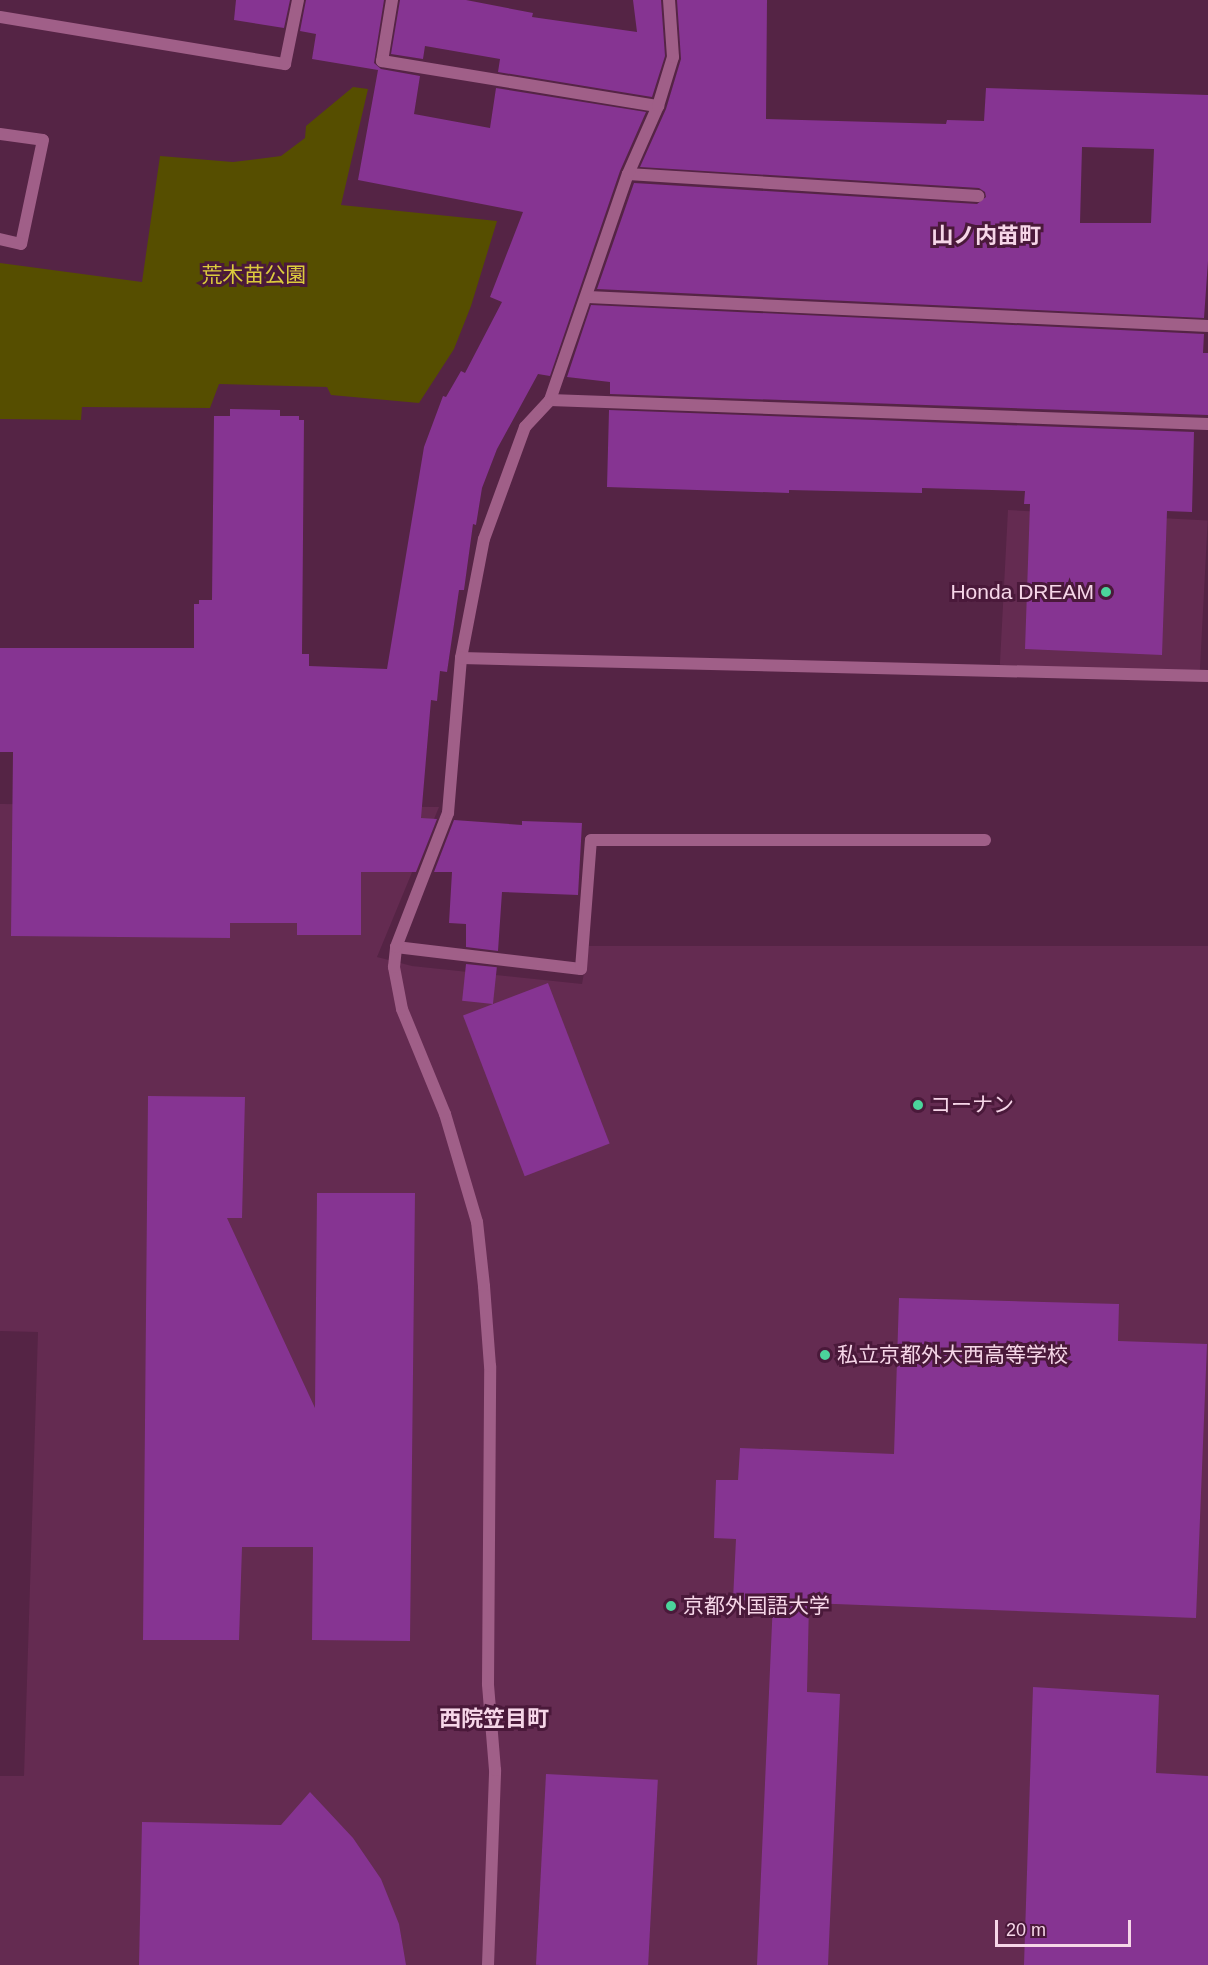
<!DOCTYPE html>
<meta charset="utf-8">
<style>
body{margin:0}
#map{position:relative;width:1208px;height:1965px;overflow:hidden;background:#552445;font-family:Helvetica,"Noto Sans JP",sans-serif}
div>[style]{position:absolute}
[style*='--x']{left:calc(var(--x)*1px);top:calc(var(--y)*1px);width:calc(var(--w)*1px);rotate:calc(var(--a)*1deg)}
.built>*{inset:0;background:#642b51;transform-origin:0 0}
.green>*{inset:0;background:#564e00}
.building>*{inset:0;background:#863492;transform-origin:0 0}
.lane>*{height:12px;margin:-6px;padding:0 6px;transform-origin:6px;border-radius:6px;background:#a05f88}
.street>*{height:12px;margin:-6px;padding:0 6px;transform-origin:6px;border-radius:6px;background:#a05f88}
.dots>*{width:16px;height:16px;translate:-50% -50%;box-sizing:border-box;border:3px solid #4a193a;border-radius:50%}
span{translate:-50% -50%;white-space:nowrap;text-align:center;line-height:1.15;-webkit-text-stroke:6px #4a193a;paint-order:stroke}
.park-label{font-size:21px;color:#dccb3d}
.poi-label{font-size:21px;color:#f6d6e8}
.right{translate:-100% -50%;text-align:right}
.left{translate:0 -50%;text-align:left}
.neighbourhood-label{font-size:22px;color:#f6d6e8;font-weight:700}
.scale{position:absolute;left:995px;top:1920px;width:136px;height:27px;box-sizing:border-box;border:3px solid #f6d6e8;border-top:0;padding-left:8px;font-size:18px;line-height:21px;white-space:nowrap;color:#f6d6e8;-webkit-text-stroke:4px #4a193a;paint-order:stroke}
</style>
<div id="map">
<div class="built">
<div style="left:1008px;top:510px;width:200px;height:155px;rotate:3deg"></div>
<div style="clip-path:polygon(0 804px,439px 807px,377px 957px,412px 966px,582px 984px,589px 946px,1208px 946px,1208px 1965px,0 1965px,0 1776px,24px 1776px,38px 1332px,0 1331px)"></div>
</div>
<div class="green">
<div style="clip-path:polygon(353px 87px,368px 89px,341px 205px,497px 221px,471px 306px,454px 349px,419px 403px,331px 395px,327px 387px,219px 384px,210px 408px,82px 407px,81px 420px,0 419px,0 263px,142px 282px,160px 156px,233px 162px,281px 156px,305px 138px,306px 126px)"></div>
</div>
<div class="building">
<div style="clip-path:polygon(236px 0,290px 0,284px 28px,234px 20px)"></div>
<div style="clip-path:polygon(306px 0,384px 0,374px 63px,381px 69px,420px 76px,414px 114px,490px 128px,496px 88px,646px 112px,620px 171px,550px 376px,538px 374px,497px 449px,482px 488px,476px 525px,473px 524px,464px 590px,459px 590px,447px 672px,440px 671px,437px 701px,431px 700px,421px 818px,437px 819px,416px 872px,361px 872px,361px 935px,297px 935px,297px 923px,230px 923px,230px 938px,11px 936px,13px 752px,0 752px,0 648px,194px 648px,194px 604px,199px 604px,199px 600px,212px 600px,214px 416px,230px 416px,230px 409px,280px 410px,280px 416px,299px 416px,299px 420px,304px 420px,302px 654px,309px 654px,309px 666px,387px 669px,424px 447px,443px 396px,446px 397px,461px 371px,465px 373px,502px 302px,490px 297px,523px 212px,358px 180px,378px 70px,312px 59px,316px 34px,300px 31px)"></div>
<div style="clip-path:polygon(400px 0,466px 0,533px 13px,532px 17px,637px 32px,633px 0,661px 0,665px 56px,652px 97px,498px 72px,500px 59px,425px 46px,423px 59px,391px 54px)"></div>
<div style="clip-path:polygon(evenodd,677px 0,767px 0,766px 119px,946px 124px,947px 120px,984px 121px,986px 88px,1208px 95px,1208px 261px,1204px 318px,597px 289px,634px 183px,977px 204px,986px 197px,985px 192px,979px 188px,640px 167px,666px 109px,681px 59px,677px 0,1082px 147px,1154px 149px,1151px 223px,1080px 223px,1082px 147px)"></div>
<div style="clip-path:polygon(591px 305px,1204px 334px,1203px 353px,1208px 353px,1208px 415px,610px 394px,610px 382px,567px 377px)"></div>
<div style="clip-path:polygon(609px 410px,1194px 432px,1192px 512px,1167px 511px,1162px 655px,1025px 649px,1030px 504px,1024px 504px,1025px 491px,922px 488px,922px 493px,789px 490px,789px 493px,607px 487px)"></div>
<div style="clip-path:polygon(454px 820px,522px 825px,522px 821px,582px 823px,578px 895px,502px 892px,498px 951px,466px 947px,466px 924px,449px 923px,452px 872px,434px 872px)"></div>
<div style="left:466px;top:964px;width:31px;height:37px;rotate:6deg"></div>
<div style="left:548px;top:983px;width:172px;height:91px;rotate:69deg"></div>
<div style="clip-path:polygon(148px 1096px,245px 1097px,242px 1218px,227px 1218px,315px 1408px,317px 1193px,415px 1193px,410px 1641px,312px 1640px,313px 1547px,242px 1547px,239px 1640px,143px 1640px)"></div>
<div style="clip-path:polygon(899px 1298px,1119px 1304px,1118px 1341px,1207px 1344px,1196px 1618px,809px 1603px,807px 1692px,840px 1694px,828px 1965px,757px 1965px,773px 1601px,733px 1600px,736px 1539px,714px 1538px,716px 1480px,738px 1480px,740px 1448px,894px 1454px)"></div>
<div style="clip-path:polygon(1033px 1687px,1159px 1695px,1156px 1773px,1208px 1776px,1208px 1965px,1024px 1965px)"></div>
<div style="left:546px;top:1774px;width:112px;height:191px;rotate:3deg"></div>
<div style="clip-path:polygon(310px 1792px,353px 1838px,381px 1879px,399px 1924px,406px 1965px,139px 1965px,142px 1822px,281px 1825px)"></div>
</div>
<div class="lane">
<div style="--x:392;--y:0;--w:62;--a:99.3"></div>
<div style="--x:382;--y:61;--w:280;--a:9.3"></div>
<div style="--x:0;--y:17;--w:289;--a:9.4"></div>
<div style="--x:285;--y:64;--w:65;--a:-78.5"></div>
<div style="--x:0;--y:134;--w:43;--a:7.9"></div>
<div style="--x:43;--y:140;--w:106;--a:101.9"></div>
<div style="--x:21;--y:244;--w:22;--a:-167"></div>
<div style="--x:628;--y:174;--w:351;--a:3.6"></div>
<div style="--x:588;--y:297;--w:621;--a:2.68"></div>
<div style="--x:550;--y:400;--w:658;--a:2.09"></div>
<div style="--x:461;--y:658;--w:121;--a:-79.1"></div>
<div style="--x:484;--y:539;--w:119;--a:-69.9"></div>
<div style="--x:525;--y:427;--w:37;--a:-47"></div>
<div style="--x:550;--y:400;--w:239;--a:-71"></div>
<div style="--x:628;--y:174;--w:74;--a:-66.2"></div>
<div style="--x:658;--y:106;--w:51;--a:-73"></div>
<div style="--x:673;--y:57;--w:57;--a:-94"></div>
<div style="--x:396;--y:947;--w:186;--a:6.8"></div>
<div style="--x:581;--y:969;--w:129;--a:-85.6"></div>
<div style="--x:591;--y:840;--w:394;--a:0"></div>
</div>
<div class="street">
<div style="--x:488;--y:1965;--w:195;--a:-87.9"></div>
<div style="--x:495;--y:1770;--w:86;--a:-94.7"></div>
<div style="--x:488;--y:1684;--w:318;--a:-89.6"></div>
<div style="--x:490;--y:1366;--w:80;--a:-94.3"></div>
<div style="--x:484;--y:1286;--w:64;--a:-96.2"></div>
<div style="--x:477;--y:1222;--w:113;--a:-106.5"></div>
<div style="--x:445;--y:1114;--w:113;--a:-112.3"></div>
<div style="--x:402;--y:1009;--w:43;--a:-100.8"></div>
<div style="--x:394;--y:967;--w:20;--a:-84"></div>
<div style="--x:396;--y:947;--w:144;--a:-68.8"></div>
<div style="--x:448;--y:813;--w:156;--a:-85.2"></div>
<div style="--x:461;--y:658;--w:747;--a:1.38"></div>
</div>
<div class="dots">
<div style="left:1106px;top:592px;background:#4bd49b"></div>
<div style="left:918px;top:1105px;background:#4bd49b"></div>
<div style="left:825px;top:1355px;background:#4bd49b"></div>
<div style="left:671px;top:1606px;background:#4bd49b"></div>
</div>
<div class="park-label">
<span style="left:254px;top:275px">荒木苗公園</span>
</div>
<div class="poi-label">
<span class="right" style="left:1094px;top:592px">Honda DREAM</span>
<span class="left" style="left:930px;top:1105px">コーナン</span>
<span class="left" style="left:837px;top:1355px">私立京都外大西高等学校</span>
<span class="left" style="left:683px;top:1606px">京都外国語大学</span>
</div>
<div class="neighbourhood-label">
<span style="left:986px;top:236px">山ノ内苗町</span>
<span style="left:494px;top:1719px">西院笠目町</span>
</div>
<div class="scale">20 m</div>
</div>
